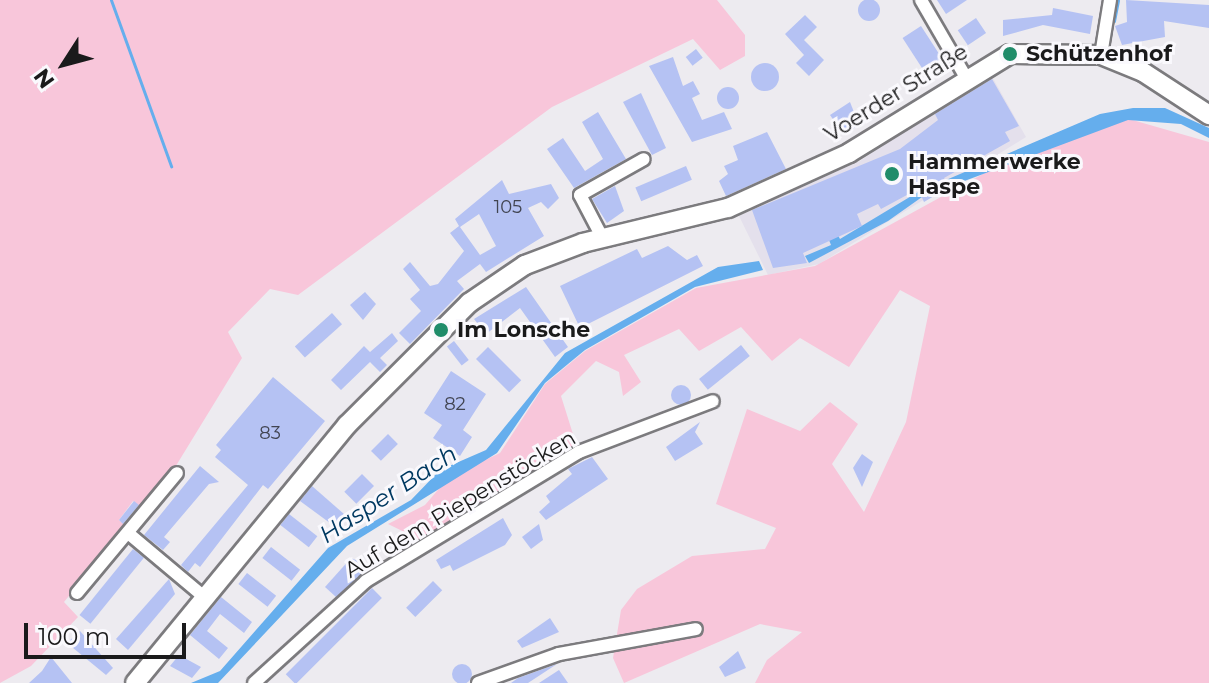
<!DOCTYPE html>
<meta charset="utf-8">
<style>
body{margin:0}
#map{position:relative;width:1209px;height:683px;overflow:hidden;background:#edebf0;font-family:Montserrat,sans-serif}
div>[style]{position:absolute}
[style*='--x']{left:calc(var(--x)*1px);top:calc(var(--y)*1px);width:calc(var(--w)*1px);rotate:calc(var(--a)*1deg)}
.built>*{inset:0;background:#e4e0ec}
.green>*{inset:0;background:#f8c6da}
.water>*{inset:0;background:#65aeed}
.stream>*{height:3px;margin:-1.5px;padding:0 1.5px;transform-origin:1.5px;border-radius:1.5px;background:#65aeed}
.building>*{inset:0;background:#b5c2f3;transform-origin:0 0}
.round{border-radius:50%}
.roads{filter:drop-shadow(2px 0 #7c7b7e) drop-shadow(-2px 0 #7c7b7e) drop-shadow(0 2px #7c7b7e) drop-shadow(0 -2px #7c7b7e)}
.street>*{height:12px;margin:-6px;padding:0 6px;transform-origin:6px;border-radius:6px;background:#fff}
.secondary>*{height:18px;margin:-9px;padding:0 9px;transform-origin:9px;border-radius:9px;background:#fff}
.dots>*{width:22px;height:22px;translate:-50% -50%;box-sizing:border-box;border:4px solid #faf9fd;border-radius:50%}
span{translate:-50% -50%;white-space:nowrap;text-align:center;line-height:1.15;-webkit-text-stroke:6px #faf9fd;paint-order:stroke}
.number-label{font-size:18px;color:#414451}
.number-label span{-webkit-text-stroke-width:0}
.poi-label{font-size:22px;color:#1a1a1b;font-weight:700}
.left{translate:0 -50%;text-align:left}
.street-label{font-size:22px;color:#1a1a1b}
.water-label{font-size:24px;color:#003961;font-style:italic}
.north{position:absolute;left:24px;top:24px;width:80px;height:80px;-webkit-text-stroke:6px #faf9fd;paint-order:stroke;rotate:234deg;font-size:22px;font-weight:700;line-height:32px;text-align:center;color:#1a1a1b}
.north::after{content:'';display:block;margin:auto;width:28px;height:36px;background:#1a1a1b;clip-path:polygon(50% 0,100% 100%,50% 72%,0 100%)}
.scale{position:absolute;left:24px;top:623px;width:162px;height:36px;box-sizing:border-box;border:4px solid #1a1a1b;border-top:0;padding-left:10px;font-size:24px;line-height:28px;white-space:nowrap;color:#1a1a1b;-webkit-text-stroke:6px #faf9fd;paint-order:stroke}
</style>
<div id="map">
<div class="built">
<div style="clip-path:polygon(990px 73px,1026px 137px,819px 264px,768px 275px,739px 216px,860px 161px)"></div>
</div>
<div class="green">
<div style="clip-path:polygon(0 0,717px 0,745px 35px,745px 56px,720px 70px,693px 39px,552px 107px,298px 295px,270px 289px,228px 332px,242px 358px,174px 469px,142px 508px,133px 501px,119px 520px,126px 526px,64px 602px,78px 617px,31px 666px,0 683px)"></div>
<div style="clip-path:polygon(1129px 119px,1209px 142px,1209px 683px,755px 683px,767px 660px,802px 632px,760px 624px,624px 683px,613px 658px,621px 610px,637px 589px,692px 556px,765px 549px,776px 528px,716px 504px,747px 409px,800px 431px,830px 402px,858px 424px,832px 464px,864px 512px,906px 422px,930px 306px,900px 290px,849px 367px,800px 338px,772px 361px,741px 327px,699px 351px,679px 329px,624px 355px,641px 382px,623px 396px,619px 372px,596px 361px,561px 396px,578px 450px,427px 543px,388px 524px,425px 505px,449px 477px,500px 453px,545px 384px,585px 351px,696px 288px,815px 266px,992px 169px)"></div>
</div>
<div class="water">
<div style="clip-path:polygon(1133px 108px,1165px 108px,1209px 128px,1209px 138px,1181px 124px,1128px 120px,951px 186px,946px 180px,1100px 114px)"></div>
<div style="clip-path:polygon(918px 192px,922px 197px,888px 221px,809px 263px,805px 256px,831px 245px,827px 235px,835px 230px,840px 239px)"></div>
<div style="clip-path:polygon(759px 261px,763px 270px,695px 287px,585px 350px,545px 383px,497px 453px,347px 546px,218px 683px,191px 683px,220px 671px,328px 548px,411px 500px,440px 470px,486px 450px,565px 353px,718px 267px)"></div>
</div>
<div class="stream">
<div style="--x:111;--y:0;--w:177;--a:70.1"></div>
<div style="--x:1114;--y:21;--w:21;--a:-79"></div>
</div>
<div class="building">
<div class="round" style="left:858px;top:-1px;width:22px;height:22px"></div>
<div style="clip-path:polygon(937px 0,967px 0,946px 14px)"></div>
<div style="clip-path:polygon(1126px 0,1209px 5px,1209px 28px,1164px 21px,1165px 37px,1122px 45px,1115px 26px,1127px 22px)"></div>
<div style="clip-path:polygon(1053px 8px,1093px 16px,1090px 34px,1043px 25px,1003px 36px,1003px 20px,1052px 15px)"></div>
<div style="clip-path:polygon(805px 15px,817px 27px,804px 40px,824px 60px,809px 76px,796px 63px,804px 55px,785px 34px)"></div>
<div style="left:976px;top:18px;width:18px;height:22px;rotate:56deg"></div>
<div style="left:921px;top:26px;width:42px;height:22px;rotate:57deg"></div>
<div style="left:696px;top:49px;width:11px;height:13px;rotate:52deg"></div>
<div style="clip-path:polygon(673px 57px,683px 86px,693px 81px,700px 94px,692px 98px,702px 120px,724px 112px,732px 129px,692px 142px,649px 66px)"></div>
<div class="round" style="left:751px;top:63px;width:28px;height:28px"></div>
<div style="clip-path:polygon(992px 79px,1019px 126px,1005px 132px,1010px 141px,944px 178px,949px 187px,924px 202px,918px 189px,881px 209px,878px 204px,857px 214px,862px 226px,803px 253px,807px 263px,773px 268px,752px 210px,900px 149px,938px 120px,935px 114px)"></div>
<div class="round" style="left:717px;top:87px;width:22px;height:22px"></div>
<div style="clip-path:polygon(641px 93px,666px 148px,652px 155px,623px 102px)"></div>
<div style="clip-path:polygon(850px 102px,859px 125px,844px 135px,830px 115px)"></div>
<div style="clip-path:polygon(598px 112px,626px 159px,574px 188px,547px 149px,563px 138px,585px 171px,603px 159px,582px 122px)"></div>
<div style="clip-path:polygon(767px 132px,786px 169px,726px 196px,719px 181px,728px 174px,724px 166px,738px 160px,733px 146px)"></div>
<div style="left:686px;top:166px;width:15px;height:55px;rotate:67deg"></div>
<div style="clip-path:polygon(evenodd,502px 180px,509px 194px,551px 184px,559px 198px,548px 209px,541px 202px,528px 208px,544px 236px,486px 272px,480px 264px,457px 281px,464px 289px,410px 344px,399px 333px,421px 311px,410px 299px,420px 290px,403px 269px,410px 262px,430px 286px,438px 284px,464px 251px,450px 233px,459px 226px,455px 219px,502px 180px,479px 214px,496px 246px,480px 255px,460px 227px,479px 214px)"></div>
<div style="clip-path:polygon(615px 186px,624px 211px,607px 223px,592px 199px)"></div>
<div style="clip-path:polygon(668px 246px,687px 260px,697px 255px,703px 266px,580px 328px,560px 286px,637px 249px,642px 258px)"></div>
<div style="clip-path:polygon(526px 287px,568px 347px,555px 357px,520px 308px,486px 334px,474px 319px)"></div>
<div style="clip-path:polygon(365px 292px,376px 304px,363px 320px,350px 305px)"></div>
<div style="left:332px;top:313px;width:15px;height:50px;rotate:48deg"></div>
<div style="clip-path:polygon(392px 333px,398px 341px,380px 358px,387px 365px,380px 372px,370px 362px,341px 390px,331px 380px,364px 346px,370px 352px)"></div>
<div style="left:454px;top:341px;width:24px;height:9px;rotate:52deg"></div>
<div style="left:741px;top:345px;width:14px;height:54px;rotate:51deg"></div>
<div style="left:488px;top:347px;width:47px;height:17px;rotate:45deg"></div>
<div style="clip-path:polygon(451px 371px,486px 394px,463px 430px,472px 437px,460px 456px,433px 438px,442px 425px,424px 413px)"></div>
<div style="clip-path:polygon(273px 377px,325px 421px,268px 489px,263px 485px,200px 567px,195px 563px,188px 572px,181px 565px,248px 485px,215px 457px,221px 450px,216px 445px)"></div>
<div class="round" style="left:671px;top:385px;width:20px;height:20px"></div>
<div style="clip-path:polygon(700px 422px,695px 432px,703px 444px,675px 461px,666px 447px)"></div>
<div style="left:388px;top:434px;width:14px;height:24px;rotate:45deg"></div>
<div style="clip-path:polygon(862px 454px,873px 462px,862px 487px,853px 468px)"></div>
<div style="clip-path:polygon(592px 457px,608px 479px,546px 520px,539px 512px,550px 502px,546px 496px,572px 474px,568px 469px)"></div>
<div style="clip-path:polygon(200px 466px,219px 482px,209px 484px,164px 537px,170px 542px,163px 550px,144px 535px)"></div>
<div style="left:362px;top:474px;width:17px;height:25px;rotate:45deg"></div>
<div style="clip-path:polygon(312px 486px,344px 514px,334px 526px,300px 501px)"></div>
<div style="clip-path:polygon(134px 501px,139px 505px,123px 524px,119px 520px)"></div>
<div style="left:289px;top:514px;width:36px;height:14px;rotate:38deg"></div>
<div style="clip-path:polygon(503px 518px,512px 535px,505px 545px,453px 571px,450px 565px,441px 569px,436px 560px)"></div>
<div style="clip-path:polygon(539px 524px,543px 540px,531px 549px,522px 537px)"></div>
<div style="left:271px;top:547px;width:37px;height:14px;rotate:38deg"></div>
<div style="left:133px;top:549px;width:14px;height:85px;rotate:39deg"></div>
<div style="clip-path:polygon(351px 558px,372px 567px,336px 597px,325px 587px)"></div>
<div style="left:247px;top:573px;width:37px;height:14px;rotate:38deg"></div>
<div style="clip-path:polygon(169px 579px,175px 594px,128px 650px,116px 639px)"></div>
<div style="left:433px;top:581px;width:13px;height:38px;rotate:45deg"></div>
<div style="left:372px;top:588px;width:14px;height:122px;rotate:45deg"></div>
<div style="clip-path:polygon(221px 597px,252px 622px,244px 633px,220px 614px,207px 631px,228px 648px,219px 659px,190px 635px)"></div>
<div style="clip-path:polygon(550px 618px,559px 632px,522px 648px,517px 641px)"></div>
<div style="clip-path:polygon(80px 631px,113px 668px,106px 675px,67px 643px)"></div>
<div style="clip-path:polygon(738px 651px,746px 668px,725px 677px,719px 667px)"></div>
<div style="clip-path:polygon(179px 655px,201px 667px,192px 678px,170px 666px)"></div>
<div style="clip-path:polygon(51px 657px,72px 683px,29px 683px,42px 671px)"></div>
<div style="clip-path:polygon(557px 664px,528px 683px,511px 683px,518px 678px)"></div>
<div class="round" style="left:452px;top:664px;width:20px;height:20px"></div>
<div style="clip-path:polygon(559px 670px,568px 683px,539px 683px)"></div>
</div>
<div class="roads">
<div class="street">
<div style="--x:921;--y:0;--w:88;--a:59.9"></div>
<div style="--x:1101;--y:55;--w:56;--a:-80.7"></div>
<div style="--x:602;--y:237;--w:47;--a:-117.6"></div>
<div style="--x:580;--y:195;--w:73;--a:-29.4"></div>
<div style="--x:128;--y:533;--w:98;--a:40"></div>
<div style="--x:77;--y:593;--w:156;--a:-50.2"></div>
<div style="--x:254;--y:683;--w:151;--a:-42.3"></div>
<div style="--x:366;--y:581;--w:249;--a:-31.2"></div>
<div style="--x:579;--y:452;--w:143;--a:-20.8"></div>
<div style="--x:478;--y:683;--w:86;--a:-19.7"></div>
<div style="--x:559;--y:654;--w:139;--a:-10.3"></div>
</div>
<div class="secondary">
<div style="--x:135;--y:683;--w:334;--a:-50.6"></div>
<div style="--x:347;--y:425;--w:173;--a:-45"></div>
<div style="--x:469;--y:303;--w:68;--a:-34.2"></div>
<div style="--x:525;--y:265;--w:62;--a:-20.8"></div>
<div style="--x:583;--y:243;--w:149;--a:-13.6"></div>
<div style="--x:728;--y:208;--w:133;--a:-24.4"></div>
<div style="--x:849;--y:153;--w:189;--a:-31.6"></div>
<div style="--x:1010;--y:54;--w:91;--a:0.6"></div>
<div style="--x:1101;--y:55;--w:45;--a:22"></div>
<div style="--x:1143;--y:72;--w:79;--a:33.1"></div>
</div>
</div>
<div class="dots">
<div style="left:1010px;top:54px;background:#208c6a"></div>
<div style="left:892px;top:174px;background:#208c6a"></div>
<div style="left:441px;top:330px;background:#208c6a"></div>
</div>
<div class="number-label">
<span style="left:508px;top:207px">105</span>
<span style="left:455px;top:404px">82</span>
<span style="left:270px;top:433px">83</span>
</div>
<div class="poi-label">
<span class="left" style="left:1026px;top:54px">Schützenhof</span>
<span class="left" style="left:908px;top:174px">Hammerwerke<br>Haspe</span>
<span class="left" style="left:457px;top:330px">Im Lonsche</span>
</div>
<div class="street-label">
<span style="left:896px;top:93px;rotate:-32deg">Voerder Straße</span>
<span style="left:460px;top:504px;rotate:-31deg">Auf dem Piepenstöcken</span>
</div>
<div class="water-label">
<span style="left:388px;top:494px;rotate:-33deg">Hasper Bach</span>
</div>
<div class="north">N</div>
<div class="scale">100 m</div>
</div>
